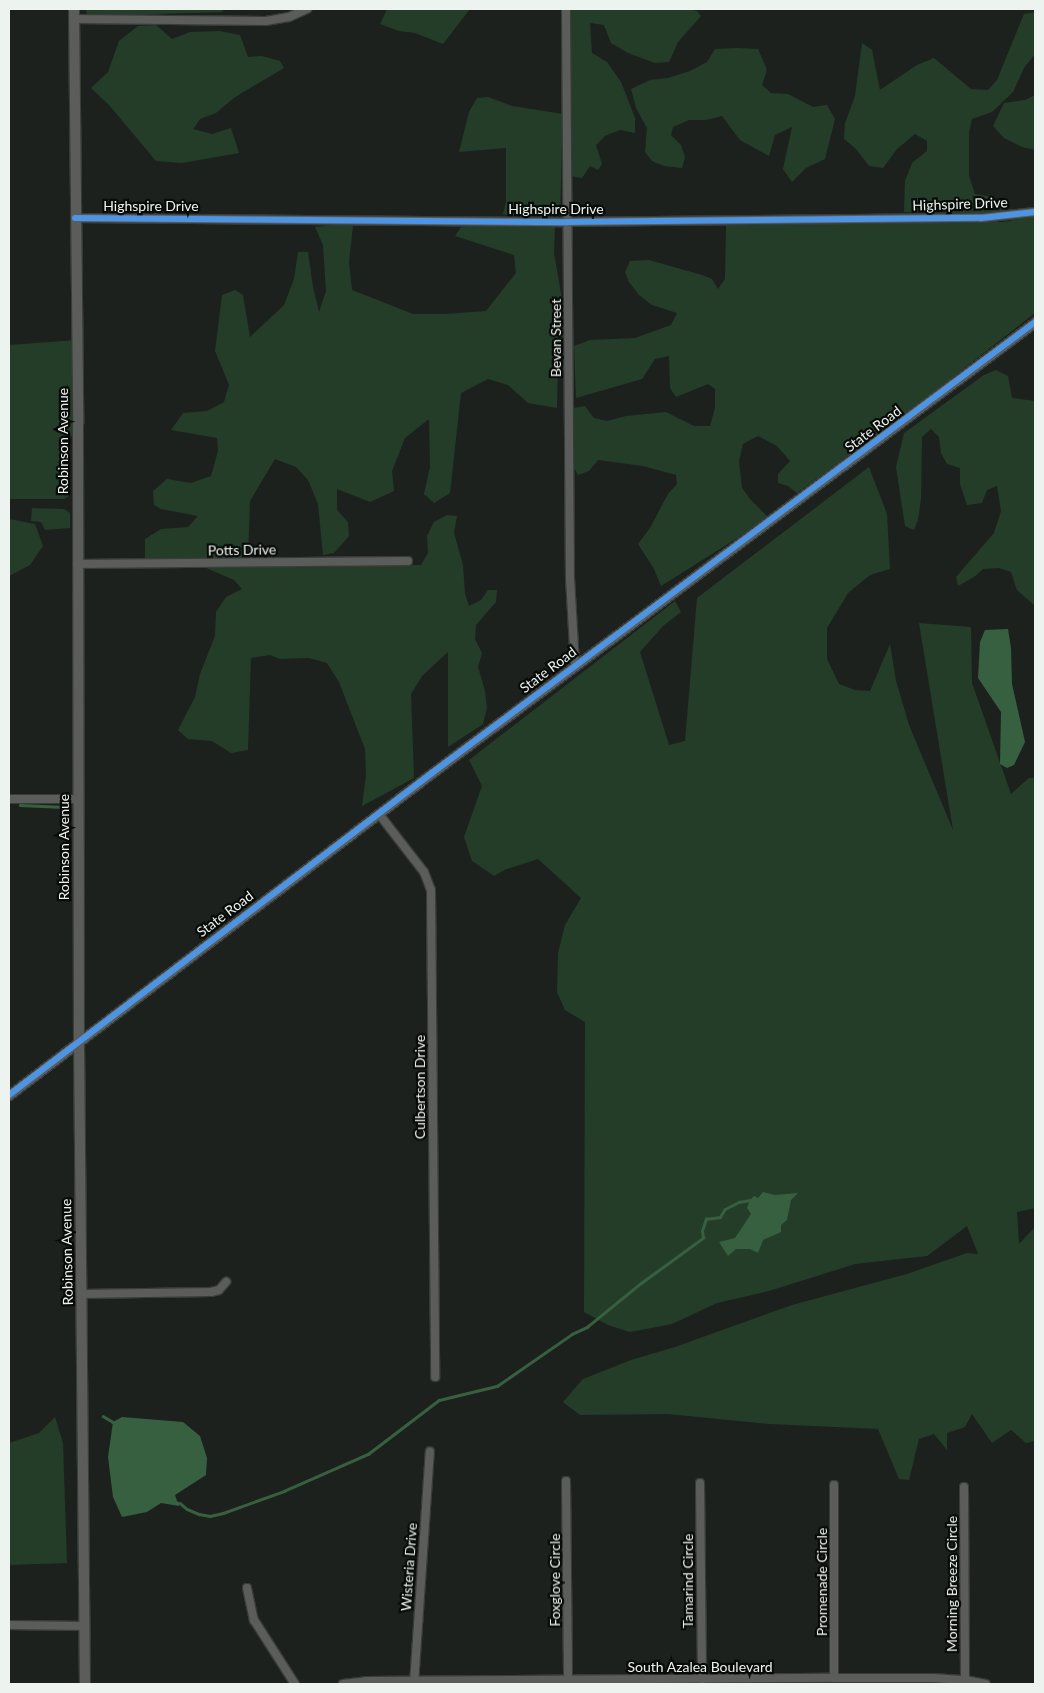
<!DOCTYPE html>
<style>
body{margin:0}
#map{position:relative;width:1044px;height:1693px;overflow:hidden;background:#1d211d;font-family:Lato,sans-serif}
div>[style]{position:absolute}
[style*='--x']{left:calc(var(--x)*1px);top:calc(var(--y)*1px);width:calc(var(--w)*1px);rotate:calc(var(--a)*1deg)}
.green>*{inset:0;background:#243d29}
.water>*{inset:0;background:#376040}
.stream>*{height:2.5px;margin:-1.25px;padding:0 1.25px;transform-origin:1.25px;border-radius:1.25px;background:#376040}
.roads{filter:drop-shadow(1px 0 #393c39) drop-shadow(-1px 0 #393c39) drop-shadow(0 1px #393c39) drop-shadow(0 -1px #393c39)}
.minor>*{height:8px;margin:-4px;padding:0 4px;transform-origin:4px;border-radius:4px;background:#5a5d5a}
.tertiary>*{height:9px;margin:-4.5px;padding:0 4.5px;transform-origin:4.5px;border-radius:4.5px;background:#5a5d5a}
.secondary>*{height:10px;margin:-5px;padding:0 5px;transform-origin:5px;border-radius:5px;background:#5a5d5a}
.cycleway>*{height:6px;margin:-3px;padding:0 3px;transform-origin:3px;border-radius:3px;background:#4d94e3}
span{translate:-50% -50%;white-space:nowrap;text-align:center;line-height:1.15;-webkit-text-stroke:4.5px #080b08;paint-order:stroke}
.street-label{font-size:14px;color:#edf3ee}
.frame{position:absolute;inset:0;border:10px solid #edf3ee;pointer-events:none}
</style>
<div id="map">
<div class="green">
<div style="clip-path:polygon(86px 9px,220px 9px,224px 12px,87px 16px)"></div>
<div style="clip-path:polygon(387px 9px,470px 9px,443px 44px,415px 33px,399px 31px,380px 24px)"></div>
<div style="clip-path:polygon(572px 9px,689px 9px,697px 11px,701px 16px,678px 42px,669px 62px,655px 63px,628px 53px,611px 43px,604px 25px,590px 23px,592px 53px,607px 62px,621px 82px,635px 118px,635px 133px,620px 130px,605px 136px,596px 145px,602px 164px,598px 170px,590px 166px,582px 178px,571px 176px,569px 11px)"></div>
<div style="clip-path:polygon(1035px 12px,1035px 54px,1024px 68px,1013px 92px,992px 112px,972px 119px,969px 132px,969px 176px,975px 194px,992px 197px,1002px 203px,1003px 212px,984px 215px,904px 212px,905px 181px,912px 163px,927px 151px,927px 141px,915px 134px,897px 149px,883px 168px,869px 166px,856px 149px,844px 139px,845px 123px,855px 96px,862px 43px,872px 50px,880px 90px,917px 65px,934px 58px,971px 89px,988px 90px,997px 80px,1024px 14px)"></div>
<div style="clip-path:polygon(156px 25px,172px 39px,190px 32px,219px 31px,240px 35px,248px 57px,262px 56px,280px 61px,284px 68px,235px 97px,216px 113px,200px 119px,193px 129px,212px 134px,231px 128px,239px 153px,182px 163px,156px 161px,109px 105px,91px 88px,108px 72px,119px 41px,138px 26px)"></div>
<div style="clip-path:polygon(737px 48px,758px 49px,767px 70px,762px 85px,771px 93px,788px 94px,813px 107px,827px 105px,835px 119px,825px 159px,806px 168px,792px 182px,783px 169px,792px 127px,775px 135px,769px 156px,740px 140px,722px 116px,706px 120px,689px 120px,673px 127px,671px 135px,681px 145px,685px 157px,682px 168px,664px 166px,652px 161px,645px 152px,647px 128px,636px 108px,631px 89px,650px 80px,668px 78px,690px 71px,707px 62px,715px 49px)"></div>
<div style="clip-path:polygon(1035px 95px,1035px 150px,1022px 147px,1004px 138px,993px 126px,1004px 103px,1025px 100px)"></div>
<div style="clip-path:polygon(488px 97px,512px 106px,563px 114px,560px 214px,557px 218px,520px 218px,503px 214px,506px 202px,506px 148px,459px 152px,469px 112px,477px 98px)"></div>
<div style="clip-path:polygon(1035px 216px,1035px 313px,920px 403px,797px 493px,788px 486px,778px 483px,778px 474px,790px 461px,777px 446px,758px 436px,743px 444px,739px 461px,742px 488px,751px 500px,769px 518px,661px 586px,654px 569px,638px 544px,650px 528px,668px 494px,677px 484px,676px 475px,643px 466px,598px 460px,589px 471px,578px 475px,574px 468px,573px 408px,585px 406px,594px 418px,607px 421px,626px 416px,666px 412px,694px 426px,710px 426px,715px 408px,715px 389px,708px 384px,676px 397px,670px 388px,669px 356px,655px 359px,642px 379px,576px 398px,574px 346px,590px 340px,635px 338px,671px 325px,677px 313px,652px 305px,639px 295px,629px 282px,625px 272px,630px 261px,649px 260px,702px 275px,712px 279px,718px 289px,725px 279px,726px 225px,1003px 222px)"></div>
<div style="clip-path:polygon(335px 225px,353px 226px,349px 262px,352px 290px,413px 314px,445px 314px,486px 311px,516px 273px,514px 255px,455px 236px,461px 227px,555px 227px,554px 253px,563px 305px,563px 341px,558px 357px,557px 408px,528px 403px,508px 385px,488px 379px,461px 393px,450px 493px,434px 503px,424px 494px,430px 467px,429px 419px,405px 438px,392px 471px,394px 491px,370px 502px,337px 489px,337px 510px,348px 522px,349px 536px,334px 553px,323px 555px,318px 504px,308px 480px,296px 467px,275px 459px,250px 501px,248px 558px,145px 559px,145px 539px,161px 529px,188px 527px,198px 516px,161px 509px,154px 505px,153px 491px,167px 479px,191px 483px,211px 476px,218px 451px,217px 438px,171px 430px,183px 413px,207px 411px,224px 402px,229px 385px,215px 351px,222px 295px,235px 290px,243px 295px,250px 337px,284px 305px,294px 279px,298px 252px,308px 252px,313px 287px,319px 312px,326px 291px,323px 245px,315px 227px)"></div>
<div style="clip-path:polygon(77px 340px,77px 436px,68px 437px,69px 496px,64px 499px,9px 499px,9px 345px)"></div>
<div style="clip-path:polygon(996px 370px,1008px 376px,1012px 398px,1035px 401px,1035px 606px,1017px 590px,1011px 572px,999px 568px,983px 569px,974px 577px,958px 586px,956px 577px,994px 533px,1001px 511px,997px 486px,987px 490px,982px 503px,967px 505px,960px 484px,960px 468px,947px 464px,941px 453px,939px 437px,931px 429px,922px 437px,921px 499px,918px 520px,914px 530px,905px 526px,896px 467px,904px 433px,984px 375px)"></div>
<div style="clip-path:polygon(869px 467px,887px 514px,890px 569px,870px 575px,848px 593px,827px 628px,827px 659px,839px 684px,855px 690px,870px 691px,890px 644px,896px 681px,909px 725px,953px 830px,919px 623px,971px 627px,972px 683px,1011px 794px,1029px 778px,1035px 778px,1035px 1208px,1017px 1212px,1019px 1244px,1035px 1227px,1035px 1441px,1026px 1443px,1011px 1430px,992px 1443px,972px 1414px,965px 1427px,947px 1433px,947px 1450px,934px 1434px,919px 1439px,909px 1480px,899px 1479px,878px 1429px,770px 1424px,668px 1414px,580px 1415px,563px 1402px,583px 1379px,631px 1360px,675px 1347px,792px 1305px,907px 1274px,967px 1253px,978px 1254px,967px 1226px,927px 1256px,855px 1264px,769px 1291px,717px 1303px,672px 1324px,630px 1332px,608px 1325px,584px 1312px,585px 1022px,565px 1010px,557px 992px,558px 953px,565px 925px,581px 898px,538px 859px,504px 870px,494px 876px,472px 861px,464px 837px,482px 786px,469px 760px,675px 601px,681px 612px,663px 626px,640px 652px,669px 745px,685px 741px,697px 598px)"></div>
<div style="clip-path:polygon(32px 508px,64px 509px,70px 513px,70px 528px,45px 530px,41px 522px,31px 521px)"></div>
<div style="clip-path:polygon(447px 515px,457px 516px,454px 533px,463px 565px,465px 594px,469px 606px,481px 600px,488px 590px,497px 590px,496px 602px,476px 625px,475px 639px,482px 653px,478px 667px,485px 691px,487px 708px,483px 724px,448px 747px,448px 652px,422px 676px,411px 694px,414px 778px,362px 806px,366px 775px,365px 749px,339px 682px,327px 663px,309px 658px,280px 659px,270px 655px,251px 658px,248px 750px,231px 753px,212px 741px,188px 739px,178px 730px,195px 697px,200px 674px,215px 636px,216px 612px,226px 597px,242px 589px,234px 580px,204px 567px,421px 565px,428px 553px,427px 536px,434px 522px)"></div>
<div style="clip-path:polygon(9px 519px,35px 524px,43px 546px,30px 565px,9px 576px)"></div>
<div style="clip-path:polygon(55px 1417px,63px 1443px,67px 1563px,9px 1565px,9px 1443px,39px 1433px)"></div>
</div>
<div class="water">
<div style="clip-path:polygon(1008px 629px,1011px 648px,1012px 684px,1025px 742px,1014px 765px,1007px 768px,1000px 764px,1001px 712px,978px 678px,980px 642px,985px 630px)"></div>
<div style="clip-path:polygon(763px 1192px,775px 1195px,798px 1193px,791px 1200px,787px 1220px,781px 1225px,781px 1232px,763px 1240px,758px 1253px,750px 1249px,736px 1249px,728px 1256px,719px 1242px,735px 1238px,751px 1214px,747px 1208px,750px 1200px,754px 1196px,758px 1198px)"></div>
<div style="clip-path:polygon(122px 1417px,183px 1422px,200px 1436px,207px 1458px,206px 1475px,175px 1495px,177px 1501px,180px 1503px,179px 1506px,161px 1503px,147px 1512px,122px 1517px,113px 1497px,108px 1457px,113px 1422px)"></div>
</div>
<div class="stream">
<div style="--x:20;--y:805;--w:44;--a:2.6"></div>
<div style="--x:103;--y:1416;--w:12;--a:31"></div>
<div style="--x:180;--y:1503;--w:9;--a:41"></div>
<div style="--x:187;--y:1509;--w:13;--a:23"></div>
<div style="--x:199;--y:1514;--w:11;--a:10"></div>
<div style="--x:210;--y:1516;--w:13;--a:-13"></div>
<div style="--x:223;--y:1513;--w:65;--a:-19.8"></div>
<div style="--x:284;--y:1491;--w:92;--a:-23.8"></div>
<div style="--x:368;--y:1454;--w:89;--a:-37.3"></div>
<div style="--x:439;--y:1400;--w:60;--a:-13.6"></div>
<div style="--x:497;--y:1386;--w:91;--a:-34.7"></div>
<div style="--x:572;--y:1334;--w:17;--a:-25"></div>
<div style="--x:587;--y:1327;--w:70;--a:-39.2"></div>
<div style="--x:641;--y:1283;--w:77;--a:-36"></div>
<div style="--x:703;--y:1238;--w:7;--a:-98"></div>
<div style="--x:702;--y:1231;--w:13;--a:-72"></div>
<div style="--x:706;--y:1219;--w:14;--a:-8"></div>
<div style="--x:720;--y:1217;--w:9;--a:-58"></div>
<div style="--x:725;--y:1209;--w:16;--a:-27"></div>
<div style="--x:739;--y:1202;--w:11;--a:-10"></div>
</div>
<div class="roads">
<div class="minor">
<div style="--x:566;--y:9;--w:569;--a:89.6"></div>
<div style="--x:570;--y:578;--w:88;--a:86.7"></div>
<div style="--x:74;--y:19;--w:192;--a:0.6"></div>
<div style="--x:266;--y:21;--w:23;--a:-10"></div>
<div style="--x:289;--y:17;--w:20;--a:-24"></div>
<div style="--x:75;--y:218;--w:493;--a:0.5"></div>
<div style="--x:568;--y:222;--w:413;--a:-0.6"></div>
<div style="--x:981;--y:218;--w:54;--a:-6.3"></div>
<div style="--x:77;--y:564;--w:331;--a:-0.5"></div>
<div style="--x:9;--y:799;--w:69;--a:0"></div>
<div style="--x:379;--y:814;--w:73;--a:52.2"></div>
<div style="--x:424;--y:872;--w:19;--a:69"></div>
<div style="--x:431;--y:890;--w:487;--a:89.5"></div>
<div style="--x:81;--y:1294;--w:130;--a:-0.9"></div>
<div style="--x:211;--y:1292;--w:8;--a:-14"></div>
<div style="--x:219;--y:1290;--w:11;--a:-49"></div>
<div style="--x:566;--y:1481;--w:199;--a:89.4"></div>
<div style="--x:700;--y:1483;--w:196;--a:89.4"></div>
<div style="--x:834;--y:1485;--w:193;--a:90"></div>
<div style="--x:964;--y:1487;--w:193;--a:89.7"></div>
<div style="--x:247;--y:1588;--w:33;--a:78"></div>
<div style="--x:254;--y:1620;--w:76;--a:57.4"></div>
<div style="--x:9;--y:1625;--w:75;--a:0.8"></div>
<div style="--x:343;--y:1684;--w:23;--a:-7"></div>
<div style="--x:366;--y:1681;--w:468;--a:-0.4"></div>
<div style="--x:834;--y:1678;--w:99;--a:0"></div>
<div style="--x:933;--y:1678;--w:32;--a:4"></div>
<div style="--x:965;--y:1680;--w:21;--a:11"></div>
<div style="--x:414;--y:1684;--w:233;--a:-86.1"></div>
</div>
<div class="tertiary">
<div style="--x:9;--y:1095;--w:532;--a:-37.28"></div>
<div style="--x:432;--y:773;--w:753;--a:-36.79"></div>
</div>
<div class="secondary">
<div style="--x:74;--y:9;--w:414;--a:89.4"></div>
<div style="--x:78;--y:423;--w:618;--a:89.91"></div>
<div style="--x:79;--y:1041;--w:643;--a:89.47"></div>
</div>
</div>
<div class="cycleway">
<div style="--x:75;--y:218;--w:493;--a:0.5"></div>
<div style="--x:568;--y:222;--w:413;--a:-0.6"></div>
<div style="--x:981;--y:218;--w:54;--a:-6.3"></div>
<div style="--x:9;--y:1095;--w:532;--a:-37.28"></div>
<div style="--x:432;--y:773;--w:753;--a:-36.79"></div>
</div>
<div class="street-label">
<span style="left:960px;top:204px;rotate:-2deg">Highspire Drive</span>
<span style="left:151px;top:206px">Highspire Drive</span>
<span style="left:556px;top:209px">Highspire Drive</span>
<span style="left:556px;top:338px;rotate:-90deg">Bevan Street</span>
<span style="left:873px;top:429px;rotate:-37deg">State Road</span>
<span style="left:63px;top:441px;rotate:-90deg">Robinson Avenue</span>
<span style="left:242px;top:550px;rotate:-1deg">Potts Drive</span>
<span style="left:548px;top:670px;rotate:-37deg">State Road</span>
<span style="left:64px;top:847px;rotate:-90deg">Robinson Avenue</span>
<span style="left:225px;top:914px;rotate:-37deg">State Road</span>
<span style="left:420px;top:1087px;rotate:-90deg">Culbertson Drive</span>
<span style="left:67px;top:1252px;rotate:-91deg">Robinson Avenue</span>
<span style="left:409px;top:1567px;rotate:-86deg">Wisteria Drive</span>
<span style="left:555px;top:1580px;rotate:-90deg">Foxglove Circle</span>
<span style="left:688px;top:1581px;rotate:-90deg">Tamarind Circle</span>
<span style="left:822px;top:1582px;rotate:-90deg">Promenade Circle</span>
<span style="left:952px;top:1584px;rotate:-90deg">Morning Breeze Circle</span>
<span style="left:700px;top:1667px">South Azalea Boulevard</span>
</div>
<div class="frame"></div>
</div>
